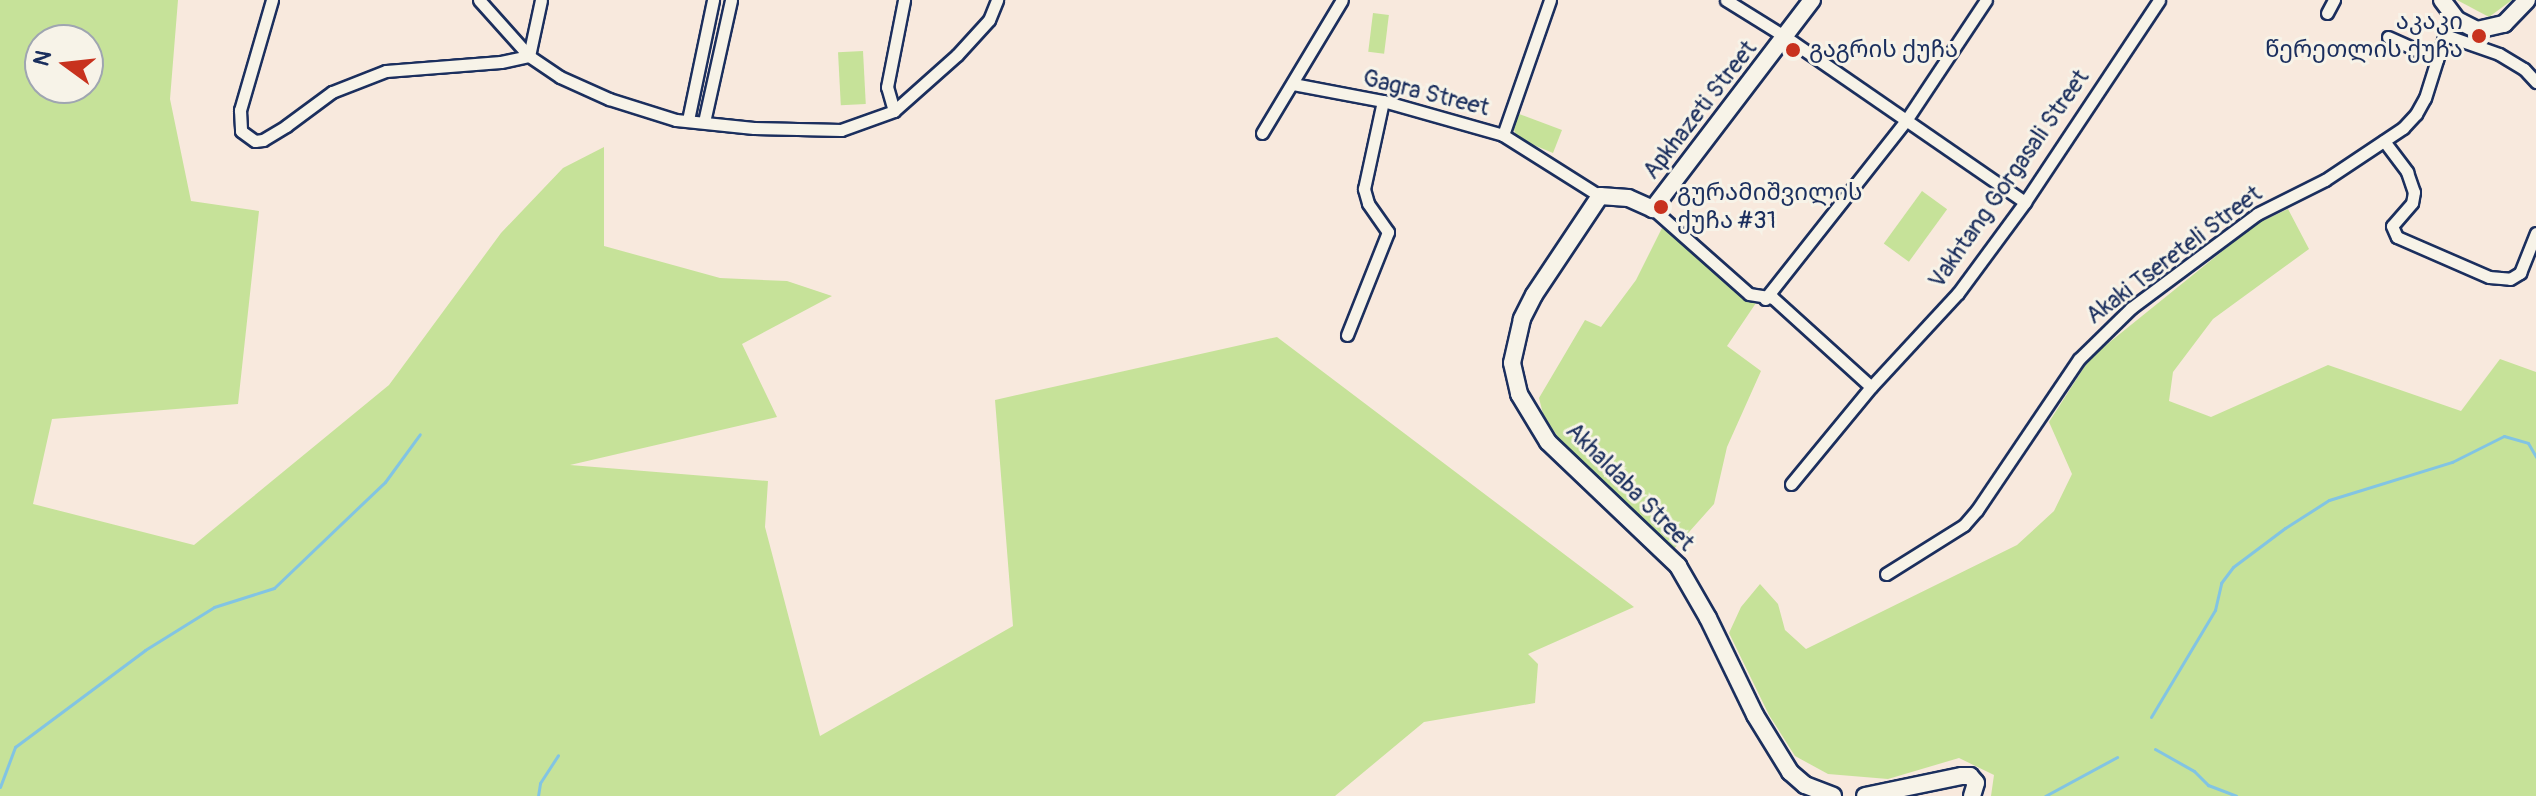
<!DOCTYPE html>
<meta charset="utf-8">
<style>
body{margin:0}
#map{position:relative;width:2536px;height:796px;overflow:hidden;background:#f8e9dd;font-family:Pangolin,"Noto Sans Georgian",sans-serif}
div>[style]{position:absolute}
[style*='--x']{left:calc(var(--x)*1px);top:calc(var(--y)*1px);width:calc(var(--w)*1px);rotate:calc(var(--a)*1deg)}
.green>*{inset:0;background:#c6e299;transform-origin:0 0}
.stream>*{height:3px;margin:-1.5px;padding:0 1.5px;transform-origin:1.5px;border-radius:1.5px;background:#82c4e3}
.roads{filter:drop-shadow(2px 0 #1b2f5e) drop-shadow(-2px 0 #1b2f5e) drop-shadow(0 2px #1b2f5e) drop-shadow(0 -2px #1b2f5e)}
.street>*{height:11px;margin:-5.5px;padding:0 5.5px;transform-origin:5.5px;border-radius:5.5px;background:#f7f3e8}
.secondary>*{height:16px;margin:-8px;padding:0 8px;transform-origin:8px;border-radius:8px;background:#f7f3e8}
.dots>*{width:22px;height:22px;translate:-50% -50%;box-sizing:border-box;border:4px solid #f7f3e8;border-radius:50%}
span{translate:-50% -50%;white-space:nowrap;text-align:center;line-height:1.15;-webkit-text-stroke:6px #f7f3e8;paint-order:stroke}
.poi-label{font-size:24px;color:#1b2f5e}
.right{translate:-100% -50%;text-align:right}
.left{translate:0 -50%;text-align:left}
.street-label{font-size:24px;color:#1b2f5e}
.north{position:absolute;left:24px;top:24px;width:80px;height:80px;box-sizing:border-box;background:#f7f3e8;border:2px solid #9fa5b1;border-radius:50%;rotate:285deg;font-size:22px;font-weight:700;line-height:32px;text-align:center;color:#1b2f5e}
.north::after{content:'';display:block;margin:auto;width:28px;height:36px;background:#c8321e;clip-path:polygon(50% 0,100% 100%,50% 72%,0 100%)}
</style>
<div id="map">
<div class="green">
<div style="clip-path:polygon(evenodd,0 0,178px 0,170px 99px,191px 201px,259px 211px,238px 404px,52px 419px,33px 504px,194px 545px,389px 385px,501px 233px,563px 168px,604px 147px,604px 246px,720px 278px,787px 281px,832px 296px,742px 344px,777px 417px,570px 465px,768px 481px,765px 527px,820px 736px,1013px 626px,995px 400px,1277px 337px,1634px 607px,1528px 654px,1538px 664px,1535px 703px,1424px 722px,1335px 796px,0 796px,0 0,40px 40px,88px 40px,88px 88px,40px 88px,40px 40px)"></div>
<div style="clip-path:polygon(2457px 0,2512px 0,2489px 17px)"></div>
<div style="left:1373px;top:13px;width:16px;height:39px;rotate:7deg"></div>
<div style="left:863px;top:51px;width:53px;height:25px;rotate:87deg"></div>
<div style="clip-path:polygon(1519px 114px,1562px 130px,1553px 153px,1517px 138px,1513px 127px)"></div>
<div style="left:1922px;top:191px;width:31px;height:65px;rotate:36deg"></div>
<div style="clip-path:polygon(2288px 209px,2309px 249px,2213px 319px,2173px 372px,2169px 401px,2211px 417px,2328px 365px,2461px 411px,2500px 359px,2536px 372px,2536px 796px,1991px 796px,1994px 775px,1959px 758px,1888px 779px,1828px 774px,1795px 756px,1769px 715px,1729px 633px,1741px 607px,1760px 584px,1778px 604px,1785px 630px,1806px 649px,2017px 545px,2054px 511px,2072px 474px,2049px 422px,2090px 358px,2256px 224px)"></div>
<div style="clip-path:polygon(1663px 226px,1756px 303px,1727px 346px,1761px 371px,1727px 447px,1714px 504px,1673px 550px,1568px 453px,1543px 414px,1539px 398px,1585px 320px,1601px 327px,1636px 280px)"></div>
</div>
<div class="stream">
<div style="--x:2151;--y:717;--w:125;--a:-59.1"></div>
<div style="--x:2215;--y:610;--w:28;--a:-77"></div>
<div style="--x:2221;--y:583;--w:20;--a:-53"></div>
<div style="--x:2233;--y:567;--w:65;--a:-36.9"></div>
<div style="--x:2285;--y:528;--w:52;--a:-32.5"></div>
<div style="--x:2329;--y:500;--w:129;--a:-17.2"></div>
<div style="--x:2452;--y:462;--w:58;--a:-26.6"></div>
<div style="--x:2504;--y:436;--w:25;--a:16"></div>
<div style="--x:2528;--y:443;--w:16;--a:60"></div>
<div style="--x:2155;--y:749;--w:45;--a:29.4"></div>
<div style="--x:2194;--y:771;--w:20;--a:45"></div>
<div style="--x:2208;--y:785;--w:30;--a:21"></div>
<div style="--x:0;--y:787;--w:43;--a:-69.4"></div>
<div style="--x:15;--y:747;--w:162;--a:-36.7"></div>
<div style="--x:145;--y:650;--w:81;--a:-31.9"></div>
<div style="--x:214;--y:607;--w:63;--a:-17.6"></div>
<div style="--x:274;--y:588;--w:153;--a:-43.7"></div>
<div style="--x:385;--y:482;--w:59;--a:-53.9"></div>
<div style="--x:538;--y:796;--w:13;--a:-81"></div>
<div style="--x:540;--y:783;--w:33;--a:-57"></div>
<div style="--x:2045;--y:796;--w:82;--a:-28.4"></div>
</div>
<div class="roads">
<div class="street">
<div style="--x:272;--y:0;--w:115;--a:106.2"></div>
<div style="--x:240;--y:110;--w:21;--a:87"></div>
<div style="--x:241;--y:131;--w:17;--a:36"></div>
<div style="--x:255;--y:141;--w:8;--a:-7"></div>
<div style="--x:263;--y:140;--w:27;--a:-31"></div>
<div style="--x:286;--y:126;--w:57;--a:-36.5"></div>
<div style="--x:332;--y:92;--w:58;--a:-21.3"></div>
<div style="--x:386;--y:71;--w:115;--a:-4.5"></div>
<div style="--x:501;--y:62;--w:29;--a:-12"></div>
<div style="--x:529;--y:56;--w:57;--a:-77.9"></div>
<div style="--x:479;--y:0;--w:75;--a:48.2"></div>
<div style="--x:529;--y:56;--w:37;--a:34"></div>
<div style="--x:560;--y:77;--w:54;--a:24.2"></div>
<div style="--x:609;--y:99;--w:70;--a:17.4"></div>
<div style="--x:676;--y:120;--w:78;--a:5.9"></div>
<div style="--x:754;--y:128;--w:87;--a:1.3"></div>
<div style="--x:841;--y:130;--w:56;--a:-19.7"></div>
<div style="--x:894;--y:111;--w:84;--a:-41.6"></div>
<div style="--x:957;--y:55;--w:47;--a:-47.6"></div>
<div style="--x:989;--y:20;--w:22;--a:-68"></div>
<div style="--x:1726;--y:0;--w:72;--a:31.9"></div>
<div style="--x:1787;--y:38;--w:289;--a:34.6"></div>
<div style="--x:2327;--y:13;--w:15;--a:-62"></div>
<div style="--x:2445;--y:35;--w:57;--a:19.4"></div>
<div style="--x:2499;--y:54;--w:29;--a:31"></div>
<div style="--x:2524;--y:69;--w:18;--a:47"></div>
<div style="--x:2388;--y:37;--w:54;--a:24.2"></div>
<div style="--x:1293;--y:84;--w:92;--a:10.7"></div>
<div style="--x:1383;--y:101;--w:125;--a:15.8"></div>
<div style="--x:1503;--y:135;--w:115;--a:32.2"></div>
<div style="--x:894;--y:111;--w:25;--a:-106"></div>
<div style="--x:887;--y:87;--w:89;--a:-78.9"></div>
<div style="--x:688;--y:120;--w:123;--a:-78.2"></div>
<div style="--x:704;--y:122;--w:125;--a:-77.5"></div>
<div style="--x:1262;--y:133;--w:155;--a:-59"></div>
<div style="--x:1503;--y:135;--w:143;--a:-70.8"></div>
<div style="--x:2384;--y:141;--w:39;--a:53"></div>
<div style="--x:2407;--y:172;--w:21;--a:71"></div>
<div style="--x:2414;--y:192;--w:11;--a:100"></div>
<div style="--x:2412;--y:203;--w:30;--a:131"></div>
<div style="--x:2392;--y:226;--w:12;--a:66"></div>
<div style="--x:2397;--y:237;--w:100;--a:23.5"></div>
<div style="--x:2489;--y:277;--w:21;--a:5"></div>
<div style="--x:2510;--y:279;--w:12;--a:-31"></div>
<div style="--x:2520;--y:273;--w:43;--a:-68.2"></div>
<div style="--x:1653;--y:209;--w:128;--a:41.5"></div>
<div style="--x:1749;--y:294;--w:24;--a:9"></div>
<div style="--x:1773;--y:298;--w:132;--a:42.2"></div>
<div style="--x:1765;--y:299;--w:226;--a:-51.7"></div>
<div style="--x:1905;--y:122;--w:146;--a:-56.4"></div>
<div style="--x:1347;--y:335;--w:111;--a:-68.3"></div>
<div style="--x:1388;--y:232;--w:35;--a:-125"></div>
<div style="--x:1368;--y:203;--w:15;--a:-106"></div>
<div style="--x:1364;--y:189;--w:90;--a:-77.8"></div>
<div style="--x:1791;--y:484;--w:126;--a:-50.5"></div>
<div style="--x:1871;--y:387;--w:128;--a:-47.2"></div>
<div style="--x:1958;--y:293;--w:113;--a:-53.6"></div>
<div style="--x:2025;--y:202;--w:242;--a:-56.4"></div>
<div style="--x:1886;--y:574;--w:92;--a:-32.1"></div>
<div style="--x:1964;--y:525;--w:20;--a:-49"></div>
<div style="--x:1977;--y:510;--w:182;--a:-56"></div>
<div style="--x:2079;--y:359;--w:73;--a:-44.4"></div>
<div style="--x:2131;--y:308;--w:157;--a:-36.7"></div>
<div style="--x:2257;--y:214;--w:76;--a:-26.6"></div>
<div style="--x:2325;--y:180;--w:94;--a:-33.7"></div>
<div style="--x:2403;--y:128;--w:19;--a:-47"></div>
<div style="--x:2416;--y:114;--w:18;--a:-61"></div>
<div style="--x:2425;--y:98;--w:87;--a:-72.6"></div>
</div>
<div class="secondary">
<div style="--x:1812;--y:0;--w:263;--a:127.3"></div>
<div style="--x:1653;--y:209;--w:27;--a:-156"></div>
<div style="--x:1628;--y:198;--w:28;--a:-176"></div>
<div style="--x:1600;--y:196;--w:119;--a:123.7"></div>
<div style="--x:1534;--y:295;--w:27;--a:117"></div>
<div style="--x:1522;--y:319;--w:45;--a:102.8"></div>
<div style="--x:1512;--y:363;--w:32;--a:77"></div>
<div style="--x:1519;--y:394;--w:56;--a:58.9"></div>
<div style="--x:1548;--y:442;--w:180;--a:43.6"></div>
<div style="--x:1678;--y:566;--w:60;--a:60"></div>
<div style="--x:1708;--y:618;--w:108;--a:64.1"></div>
<div style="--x:1755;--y:715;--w:67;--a:58.4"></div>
<div style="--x:1790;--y:772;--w:20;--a:41"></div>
<div style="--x:1805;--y:785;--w:30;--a:21"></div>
<div style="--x:2442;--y:0;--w:25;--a:53"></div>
<div style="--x:2457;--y:20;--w:22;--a:27"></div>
<div style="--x:2477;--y:30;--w:28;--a:-13"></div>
<div style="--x:2504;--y:24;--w:33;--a:-46"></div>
<div style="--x:1865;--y:796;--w:99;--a:-11.7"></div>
<div style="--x:1962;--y:776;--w:8;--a:0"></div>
<div style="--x:1970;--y:776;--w:9;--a:49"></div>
<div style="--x:1976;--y:783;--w:14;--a:107"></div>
</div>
</div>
<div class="dots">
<div style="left:2479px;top:36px;background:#c8321e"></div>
<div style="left:1793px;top:50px;background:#c8321e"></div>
<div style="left:1661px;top:207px;background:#c8321e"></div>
</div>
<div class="poi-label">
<span class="right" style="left:2463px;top:36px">აკაკი<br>წერეთლის ქუჩა</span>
<span class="left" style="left:1809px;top:50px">გაგრის ქუჩა</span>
<span class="left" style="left:1677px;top:207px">გურამიშვილის<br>ქუჩა #31</span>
</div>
<div class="street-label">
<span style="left:1426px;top:93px;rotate:14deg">Gagra Street</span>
<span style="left:1700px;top:110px;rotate:-52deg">Apkhazeti Street</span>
<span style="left:2009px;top:179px;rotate:-55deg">Vakhtang Gorgasali Street</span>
<span style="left:2174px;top:255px;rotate:-37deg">Akaki Tsereteli Street</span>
<span style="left:1630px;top:487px;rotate:45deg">Akhaldaba Street</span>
</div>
<div class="north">N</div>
</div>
